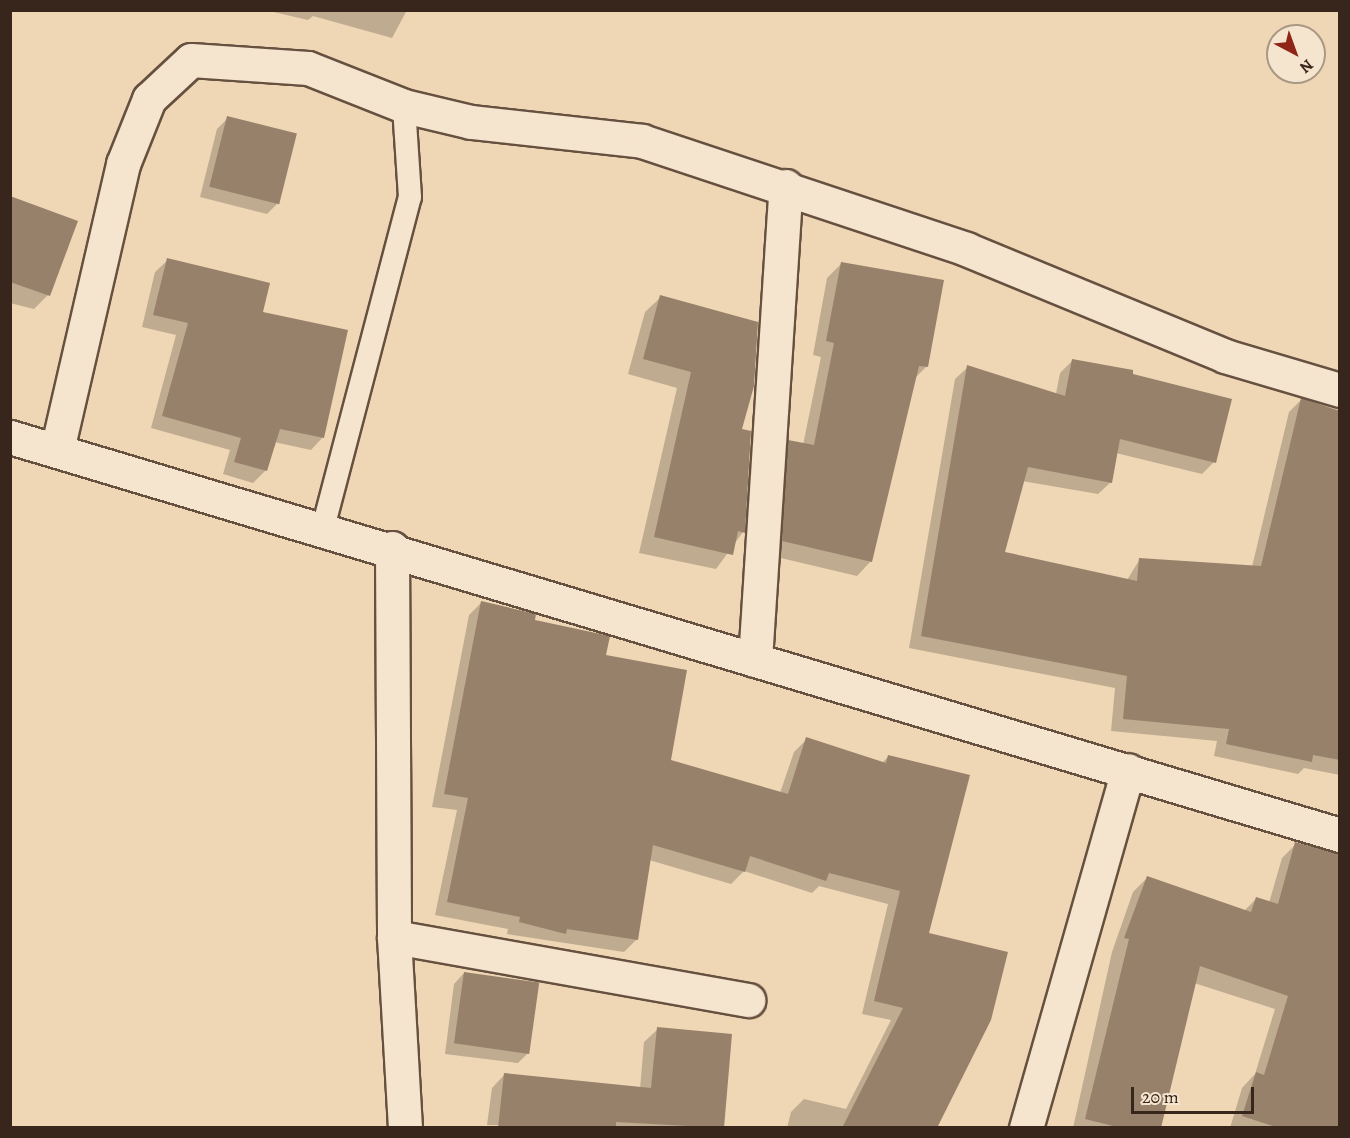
<!DOCTYPE html>
<style>
body{margin:0}
#map{position:relative;width:1350px;height:1138px;overflow:hidden;background:#efd6b4;font-family:Alegreya,serif}
div>[style]{position:absolute}
[style*='--x']{left:calc(var(--x)*1px);top:calc(var(--y)*1px);width:calc(var(--w)*1px);rotate:calc(var(--a)*1deg)}
.shadow>*{inset:0;background:#0003}
.building>*{inset:0;background:#97816b;transform-origin:0 0}
.roads{filter:drop-shadow(2px 0 #665141) drop-shadow(-2px 0 #665141) drop-shadow(0 2px #665141) drop-shadow(0 -2px #665141)}
.service>*{height:22px;margin:-11px;padding:0 11px;transform-origin:11px;border-radius:11px;background:#f5e4ce}
.minor>*{height:33px;margin:-16.5px;padding:0 16.5px;transform-origin:16.5px;border-radius:16.5px;background:#f5e4ce}
span{translate:-50% -50%;white-space:nowrap;text-align:center;line-height:1.15;-webkit-text-stroke:5px #f5e4ce;paint-order:stroke}
.frame{position:absolute;inset:0;border:12px solid #38251b;pointer-events:none}
.north{position:absolute;left:1266px;top:24px;width:60px;height:60px;box-sizing:border-box;background:#f5e4ce;border:2px solid #a99886;border-radius:50%;rotate:139deg;font-size:16px;font-weight:700;line-height:24px;text-align:center;color:#38251b}
.north::after{content:'';display:block;margin:auto;width:21px;height:27px;background:#8f2418;clip-path:polygon(50% 0,100% 100%,50% 72%,0 100%)}
.scale{position:absolute;left:1131px;top:1087px;width:123px;height:27px;box-sizing:border-box;border:3px solid #38251b;border-top:0;padding-left:8px;font-size:18px;line-height:21px;white-space:nowrap;color:#38251b;-webkit-text-stroke:4px #f5e4ce;paint-order:stroke}
</style>
<div id="map">
<div class="shadow">
<div style="clip-path:polygon(265px 10px,407px 10px,392px 38px,313px 16px,308px 20px)"></div>
<div style="clip-path:polygon(228px 118px,278px 203px,267px 214px,200px 197px,217px 129px)"></div>
<div style="clip-path:polygon(10px 198px,48px 295px,34px 309px,10px 303px)"></div>
<div style="clip-path:polygon(168px 260px,261px 313px,323px 437px,311px 450px,274px 442px,265px 471px,253px 483px,223px 474px,230px 450px,151px 428px,176px 335px,142px 327px,155px 272px)"></div>
<div style="clip-path:polygon(841px 264px,926px 367px,915px 378px,871px 561px,857px 576px,768px 555px,775px 455px,789px 441px,803px 445px,821px 357px,813px 355px,827px 278px)"></div>
<div style="clip-path:polygon(661px 297px,740px 430px,743px 532px,716px 569px,639px 553px,677px 388px,628px 374px,645px 312px)"></div>
<div style="clip-path:polygon(1072px 361px,1131px 375px,1214px 462px,1202px 474px,1116px 453px,1111px 482px,1098px 494px,1022px 481px,1003px 553px,1127px 580px,1140px 559px,1252px 567px,1289px 412px,1301px 400px,1340px 426px,1340px 775px,1304px 768px,1298px 774px,1214px 756px,1217px 741px,1111px 731px,1115px 688px,909px 648px,955px 379px,968px 367px,1056px 394px,1060px 373px)"></div>
<div style="clip-path:polygon(482px 602px,604px 657px,669px 761px,780px 793px,794px 752px,807px 739px,882px 763px,888px 757px,928px 934px,935px 1128px,787px 1128px,791px 1112px,804px 1099px,846px 1109px,891px 1020px,862px 1014px,888px 904px,819px 886px,812px 893px,744px 871px,731px 884px,649px 860px,637px 939px,624px 952px,507px 934px,508px 929px,435px 915px,457px 810px,432px 807px,469px 615px)"></div>
<div style="clip-path:polygon(1296px 844px,1340px 1128px,1230px 1128px,1242px 1088px,1255px 1074px,1275px 1009px,1194px 983px,1159px 1128px,1073px 1128px,1112px 952px,1133px 892px,1147px 878px,1244px 911px,1256px 899px,1269px 903px,1282px 858px)"></div>
<div style="clip-path:polygon(464px 973px,529px 1052px,518px 1063px,445px 1054px,454px 984px)"></div>
<div style="clip-path:polygon(658px 1029px,722px 1128px,487px 1125px,492px 1088px,505px 1074px,640px 1089px,644px 1042px)"></div>
</div>
<div class="building">
<div style="left:227px;top:116px;width:72px;height:73px;rotate:14deg"></div>
<div style="clip-path:polygon(10px 196px,78px 221px,50px 296px,10px 282px)"></div>
<div style="clip-path:polygon(167px 258px,270px 283px,263px 312px,348px 330px,324px 438px,280px 429px,267px 471px,234px 462px,241px 438px,162px 416px,188px 323px,153px 315px)"></div>
<div style="clip-path:polygon(841px 262px,944px 280px,928px 367px,919px 366px,872px 562px,782px 541px,788px 440px,814px 445px,834px 343px,826px 341px)"></div>
<div style="clip-path:polygon(660px 295px,758px 322px,754px 386px,742px 429px,751px 431px,745px 533px,738px 531px,733px 555px,654px 537px,691px 372px,643px 359px)"></div>
<div style="clip-path:polygon(1072px 359px,1133px 370px,1133px 374px,1232px 399px,1216px 463px,1120px 439px,1112px 483px,1028px 467px,1005px 552px,1137px 581px,1139px 558px,1261px 566px,1301px 398px,1340px 411px,1340px 760px,1313px 755px,1312px 762px,1226px 744px,1229px 729px,1123px 719px,1127px 676px,921px 636px,967px 365px,1065px 396px)"></div>
<div style="clip-path:polygon(481px 601px,536px 614px,535px 620px,610px 636px,606px 655px,687px 670px,671px 760px,788px 794px,806px 737px,886px 763px,888px 755px,970px 775px,929px 933px,1008px 952px,991px 1020px,937px 1128px,842px 1128px,903px 1008px,874px 1001px,900px 891px,829px 873px,826px 881px,750px 856px,745px 872px,653px 845px,638px 940px,567px 929px,566px 934px,519px 922px,520px 917px,447px 902px,468px 798px,444px 794px)"></div>
<div style="clip-path:polygon(1295px 842px,1340px 854px,1340px 1128px,1279px 1128px,1242px 1116px,1256px 1072px,1264px 1075px,1288px 996px,1200px 966px,1161px 1128px,1121px 1128px,1085px 1119px,1129px 939px,1124px 938px,1147px 876px,1251px 912px,1256px 897px,1278px 904px)"></div>
<div style="left:464px;top:972px;width:76px;height:72px;rotate:8deg"></div>
<div style="clip-path:polygon(657px 1027px,732px 1034px,724px 1128px,616px 1122px,616px 1128px,498px 1128px,504px 1073px,651px 1088px)"></div>
</div>
<div class="roads">
<div class="service">
<div style="--x:323;--y:528;--w:342;--a:-75.3"></div>
<div style="--x:410;--y:197;--w:91;--a:-93.8"></div>
</div>
<div class="minor">
<div style="--x:10;--y:437;--w:1388;--a:16.66"></div>
<div style="--x:57;--y:450;--w:294;--a:-77"></div>
<div style="--x:123;--y:164;--w:70;--a:-68.2"></div>
<div style="--x:149;--y:99;--w:57;--a:-42.9"></div>
<div style="--x:191;--y:60;--w:117;--a:3.9"></div>
<div style="--x:308;--y:68;--w:103;--a:21.6"></div>
<div style="--x:404;--y:106;--w:69;--a:13.4"></div>
<div style="--x:471;--y:122;--w:172;--a:6.3"></div>
<div style="--x:642;--y:141;--w:342;--a:18.4"></div>
<div style="--x:966;--y:249;--w:280;--a:22.4"></div>
<div style="--x:1225;--y:356;--w:120;--a:16.5"></div>
<div style="--x:392;--y:548;--w:389;--a:89.7"></div>
<div style="--x:394;--y:937;--w:191;--a:86.7"></div>
<div style="--x:755;--y:660;--w:475;--a:-86.3"></div>
<div style="--x:394;--y:937;--w:360;--a:10.1"></div>
<div style="--x:1026;--y:1128;--w:372;--a:-74.1"></div>
</div>
</div>
<div class="frame"></div>
<div class="north">N</div>
<div class="scale">20 m</div>
</div>
